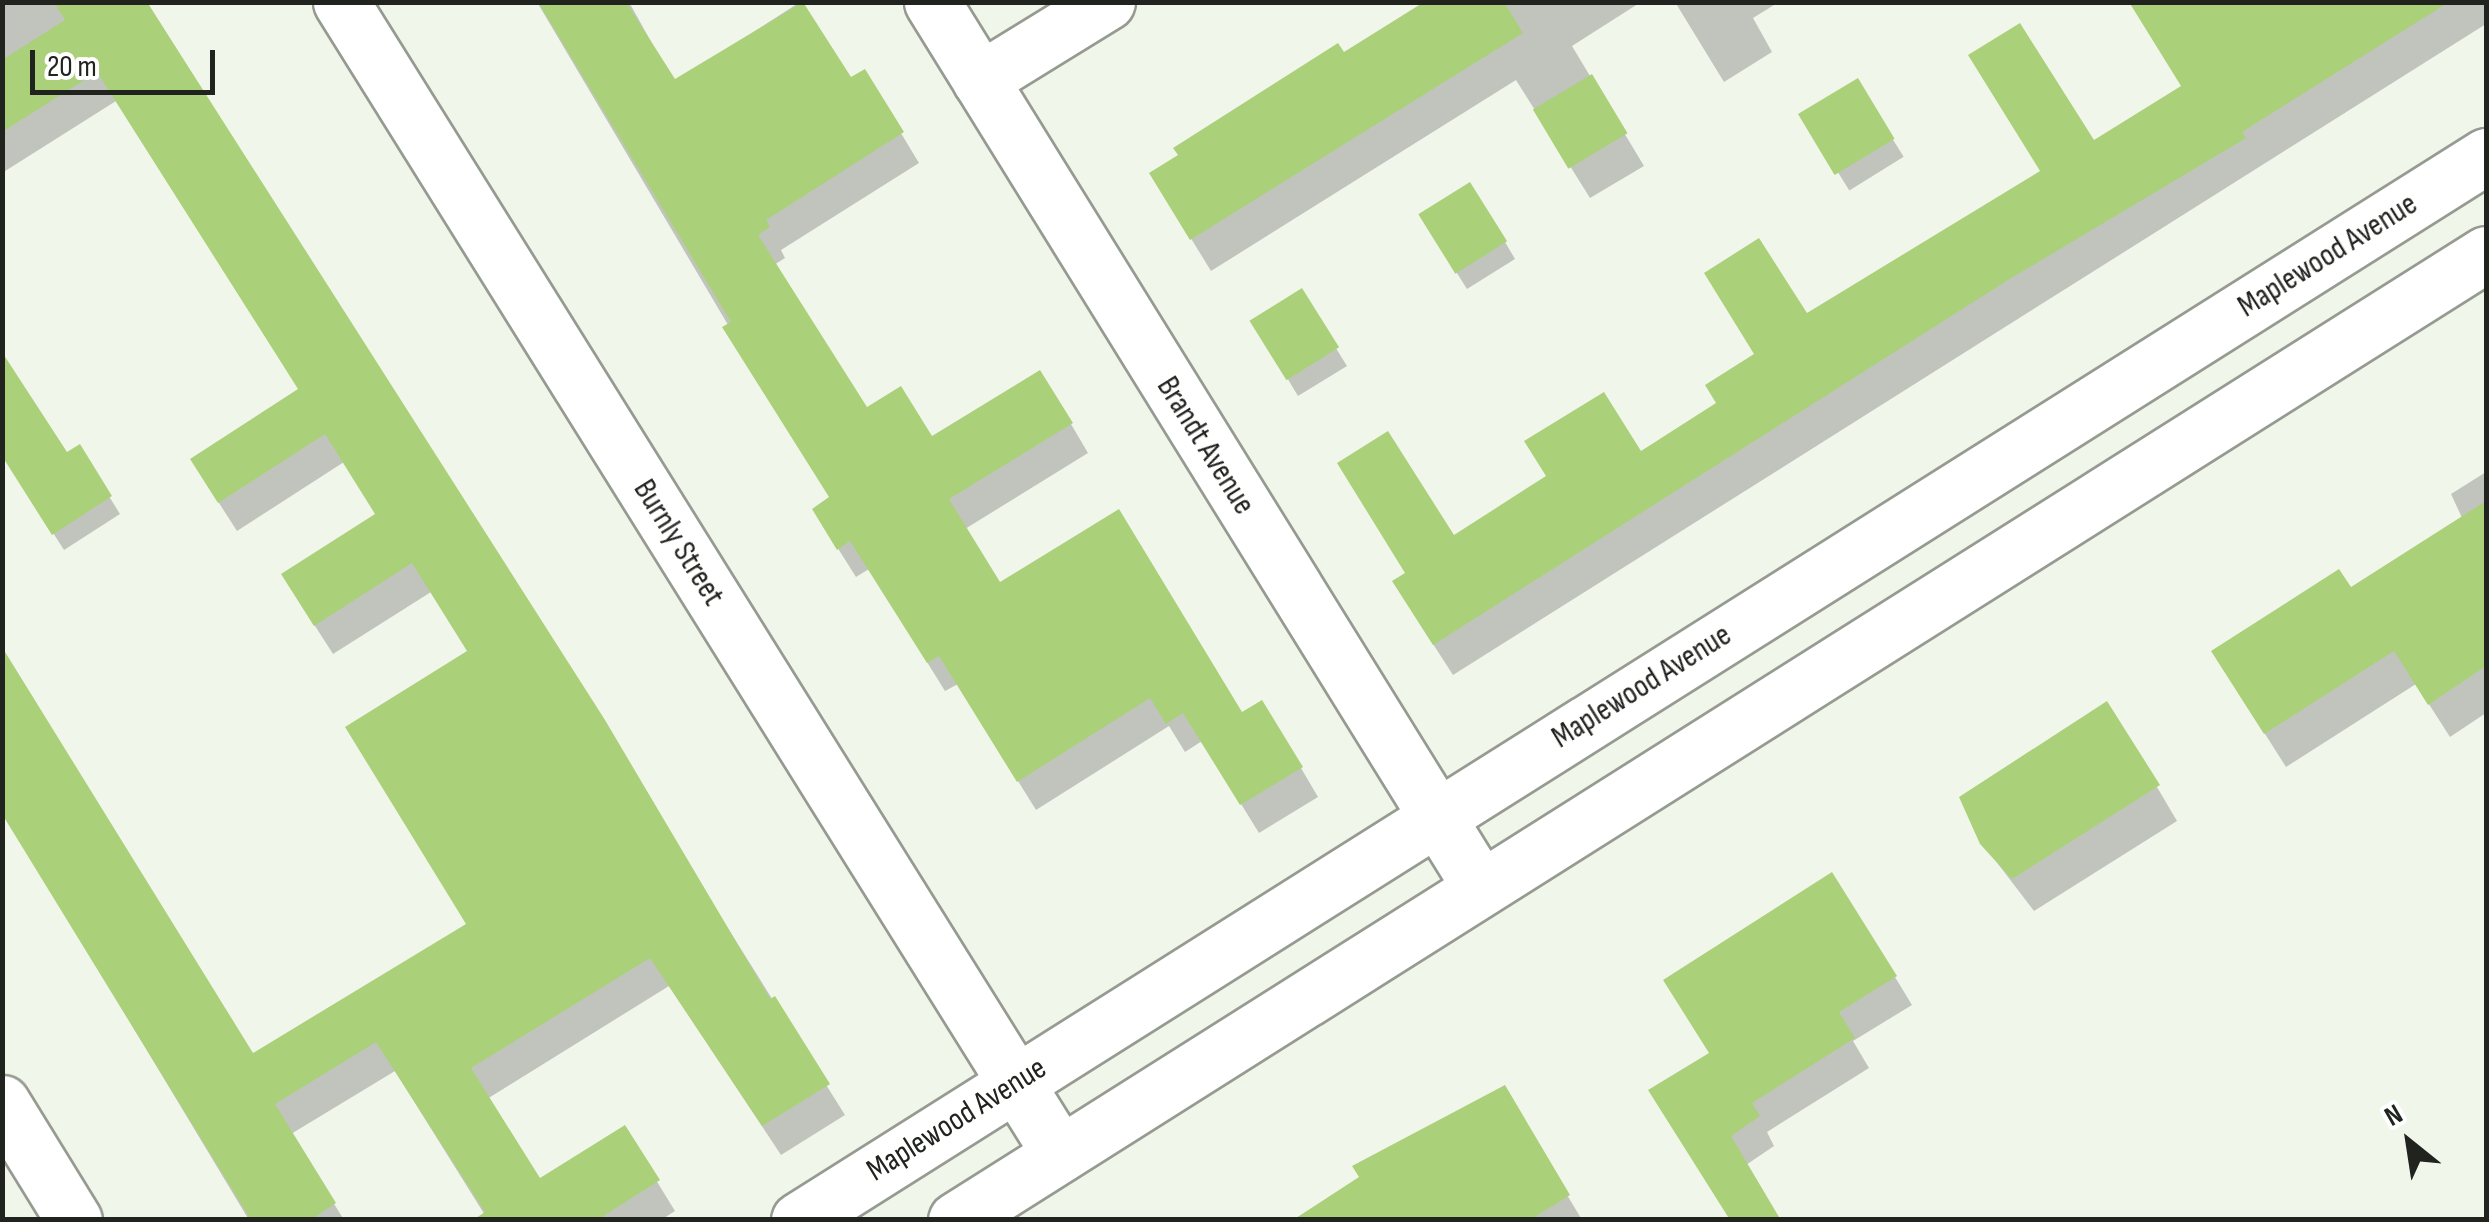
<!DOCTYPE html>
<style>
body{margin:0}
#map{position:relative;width:2489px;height:1222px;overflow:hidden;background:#f1f6eb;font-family:"Sofia Sans Condensed",sans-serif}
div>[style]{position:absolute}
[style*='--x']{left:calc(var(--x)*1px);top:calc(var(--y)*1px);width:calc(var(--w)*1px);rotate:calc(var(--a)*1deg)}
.shadow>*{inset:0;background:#0003;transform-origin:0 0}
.building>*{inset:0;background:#aad179;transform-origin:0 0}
.roads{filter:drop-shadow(2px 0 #969b91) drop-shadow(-2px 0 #969b91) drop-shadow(0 2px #969b91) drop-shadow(0 -2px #969b91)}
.street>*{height:55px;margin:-27.5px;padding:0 27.5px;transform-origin:27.5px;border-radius:27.5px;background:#fff}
.secondary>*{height:55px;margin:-27.5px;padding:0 27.5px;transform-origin:27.5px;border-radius:27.5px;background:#fff}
span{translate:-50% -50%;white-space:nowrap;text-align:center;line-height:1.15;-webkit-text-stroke:8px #fff;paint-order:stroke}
.street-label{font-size:32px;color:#21231f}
.frame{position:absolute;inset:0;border:5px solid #21231f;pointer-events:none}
.north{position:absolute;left:2359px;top:1092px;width:100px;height:100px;-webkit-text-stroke:8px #fff;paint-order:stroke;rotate:330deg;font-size:28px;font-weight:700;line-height:40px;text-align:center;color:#21231f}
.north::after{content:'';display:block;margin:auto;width:35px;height:45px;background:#21231f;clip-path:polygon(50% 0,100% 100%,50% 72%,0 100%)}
.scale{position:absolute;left:30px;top:50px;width:185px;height:45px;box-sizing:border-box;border:5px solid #21231f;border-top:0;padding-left:12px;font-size:30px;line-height:35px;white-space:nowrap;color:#21231f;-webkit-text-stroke:8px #fff;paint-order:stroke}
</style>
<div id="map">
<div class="shadow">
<div style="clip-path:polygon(2px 2px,147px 2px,845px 1115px,781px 1155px,669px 986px,487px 1099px,539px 1181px,624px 1128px,675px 1211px,661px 1220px,488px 1220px,395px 1071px,291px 1134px,344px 1220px,249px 1220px,24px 846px,252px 1057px,468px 926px,470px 653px,431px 592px,333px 654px,301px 604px,377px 516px,344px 462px,237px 531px,210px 489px,300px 391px,116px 101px,2px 173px)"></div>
<div style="clip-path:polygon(537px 2px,629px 2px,674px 83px,800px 2px,851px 81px,864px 72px,919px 163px,781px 250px,785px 258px,774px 265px,867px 410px,932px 440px,1071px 424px,1088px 453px,965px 529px,999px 585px,1241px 715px,1301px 768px,1318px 797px,1259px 833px,1202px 741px,1185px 752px,1169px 726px,1036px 810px,958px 684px,945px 691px,869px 569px,856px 577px,832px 539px,831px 499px)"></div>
<div style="clip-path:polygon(1429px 2px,1641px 2px,1572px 46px,1644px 166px,1590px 198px,1516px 80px,1211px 271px,1171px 206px,1343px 56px)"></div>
<div style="clip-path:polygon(1675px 2px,1779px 2px,1753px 18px,1772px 52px,1724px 82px)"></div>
<div style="clip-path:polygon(2305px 2px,2486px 2px,2486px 24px,1453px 675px,1413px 613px,1453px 538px,1640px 454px,1719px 404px,1756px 355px,1806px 316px,2183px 87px)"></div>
<div style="left:1857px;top:82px;width:88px;height:64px;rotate:58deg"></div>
<div style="clip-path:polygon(1431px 232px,1505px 242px,1515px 259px,1467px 289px)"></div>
<div style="clip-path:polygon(1301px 292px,1347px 366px,1298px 396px,1263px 338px)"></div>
<div style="clip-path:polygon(79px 448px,120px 514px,64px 550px,2px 453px,66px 456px)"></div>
<div style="clip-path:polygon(2486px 472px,2486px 631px,2470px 641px,2486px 667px,2486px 713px,2450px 737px,2416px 684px,2286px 767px,2234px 685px,2350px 591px,2463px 520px,2451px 494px)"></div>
<div style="clip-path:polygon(2157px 787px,2177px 821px,2034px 911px,1982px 843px)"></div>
<div style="clip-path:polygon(1895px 977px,1912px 1005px,1853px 1041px,1869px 1068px,1767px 1132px,1774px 1146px,1746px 1165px,1778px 1220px,1731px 1220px,1652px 1091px)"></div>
<div style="clip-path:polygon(1504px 1089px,1582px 1220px,1293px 1220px,1362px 1178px)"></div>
</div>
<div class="building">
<div style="clip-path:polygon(54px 2px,147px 2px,605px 720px,770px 999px,775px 996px,830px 1084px,762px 1126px,650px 958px,471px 1068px,540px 1178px,625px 1125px,660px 1180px,597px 1220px,473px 1220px,485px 1212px,376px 1042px,275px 1104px,336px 1203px,310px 1220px,251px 1220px,2px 814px,2px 647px,253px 1053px,466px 924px,345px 727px,467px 651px,412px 563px,314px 626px,281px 574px,375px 514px,325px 434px,218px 503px,190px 459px,298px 389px,97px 72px,2px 132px,2px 60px,65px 20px)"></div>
<div style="clip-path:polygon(538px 2px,626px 2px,675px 79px,803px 2px,851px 77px,865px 69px,904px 132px,766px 220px,770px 227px,758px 235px,867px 407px,901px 386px,932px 436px,1040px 370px,1073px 423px,949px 499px,1000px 582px,1119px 509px,1242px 712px,1262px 700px,1303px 767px,1240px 805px,1183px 713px,1166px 724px,1150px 698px,1017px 782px,939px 656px,927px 663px,850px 541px,837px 550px,812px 509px,829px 497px,722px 327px,731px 322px)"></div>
<div style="clip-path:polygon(1424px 2px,1504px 2px,1523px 33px,1190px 240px,1149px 173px,1178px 155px,1173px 148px,1338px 43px,1344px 52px)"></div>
<div style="clip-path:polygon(2129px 2px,2449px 2px,2242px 132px,2246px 138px,2008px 280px,1433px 645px,1392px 581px,1405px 573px,1337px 463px,1388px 431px,1454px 535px,1546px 476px,1524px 441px,1604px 392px,1641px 451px,1716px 403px,1705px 385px,1754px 354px,1704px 273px,1759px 238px,1807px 313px,2040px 171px,1968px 55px,2020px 23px,2094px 140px,2181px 86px)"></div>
<div style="left:1592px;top:74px;width:69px;height:69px;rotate:59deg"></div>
<div style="left:1858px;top:78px;width:71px;height:70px;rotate:59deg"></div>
<div style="left:1470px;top:182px;width:70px;height:61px;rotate:58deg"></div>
<div style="left:1302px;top:288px;width:70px;height:62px;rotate:58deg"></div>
<div style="clip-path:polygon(2px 352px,67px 452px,80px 444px,112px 496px,52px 535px,2px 456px)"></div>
<div style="clip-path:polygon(2486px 501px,2486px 666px,2428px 705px,2394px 651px,2264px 734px,2211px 651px,2339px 569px,2351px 587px)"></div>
<div style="clip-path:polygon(2107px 701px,2160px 785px,2012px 879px,1980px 844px,1959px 797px)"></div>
<div style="clip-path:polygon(1832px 872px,1897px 976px,1839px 1012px,1855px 1038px,1752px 1103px,1760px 1116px,1731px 1136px,1779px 1217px,1730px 1220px,1648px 1090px,1709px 1053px,1663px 980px)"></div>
<div style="clip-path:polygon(1505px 1085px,1570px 1195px,1530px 1220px,1293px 1220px,1359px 1177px,1352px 1166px)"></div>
</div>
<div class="roads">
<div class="street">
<div style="--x:341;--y:2;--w:1358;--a:58.03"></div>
<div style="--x:932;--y:2;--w:1042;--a:58.22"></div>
<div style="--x:980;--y:80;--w:149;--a:-31.6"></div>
<div style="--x:2;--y:1103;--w:137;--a:58.4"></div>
</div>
<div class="secondary">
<div style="--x:799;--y:1220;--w:1995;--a:-32.24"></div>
<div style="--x:956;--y:1220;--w:1809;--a:-32.27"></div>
</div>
</div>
<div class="street-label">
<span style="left:2328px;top:256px;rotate:-32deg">Maplewood Avenue</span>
<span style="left:1205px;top:446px;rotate:58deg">Brandt Avenue</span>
<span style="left:678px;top:543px;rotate:58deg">Burnly Street</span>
<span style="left:1642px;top:687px;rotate:-32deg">Maplewood Avenue</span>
<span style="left:957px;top:1120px;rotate:-32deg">Maplewood Avenue</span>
</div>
<div class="frame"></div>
<div class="north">N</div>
<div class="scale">20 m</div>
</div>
